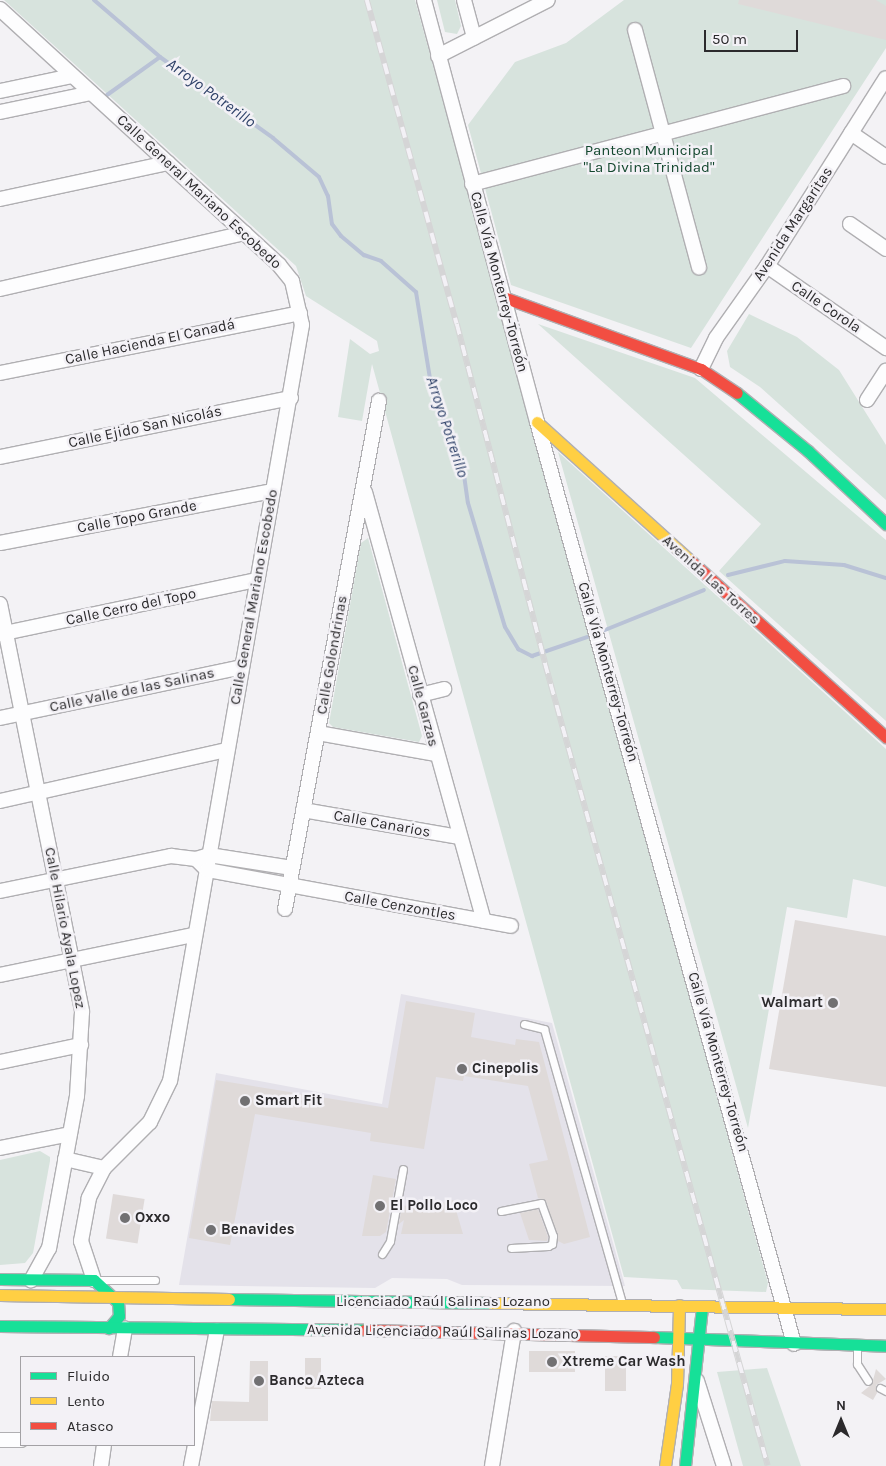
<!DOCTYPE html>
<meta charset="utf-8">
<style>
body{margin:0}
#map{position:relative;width:886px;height:1466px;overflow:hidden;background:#f3f2f5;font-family:Karla,sans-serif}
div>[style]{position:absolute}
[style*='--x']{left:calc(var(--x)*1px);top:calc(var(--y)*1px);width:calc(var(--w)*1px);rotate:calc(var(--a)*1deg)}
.built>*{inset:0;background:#e4e2ea}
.green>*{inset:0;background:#d7e3dd}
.stream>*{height:4px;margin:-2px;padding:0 2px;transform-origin:2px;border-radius:2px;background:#b9c2d6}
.building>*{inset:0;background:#dfdad9;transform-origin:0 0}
.roads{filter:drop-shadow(1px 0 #b0afb2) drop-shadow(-1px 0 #b0afb2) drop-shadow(0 1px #b0afb2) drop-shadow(0 -1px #b0afb2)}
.lane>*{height:7px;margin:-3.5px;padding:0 3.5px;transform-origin:3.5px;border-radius:3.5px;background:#fdfdfe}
.street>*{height:14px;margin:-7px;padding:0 7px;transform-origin:7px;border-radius:7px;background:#fdfdfe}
.fast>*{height:11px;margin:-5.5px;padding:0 5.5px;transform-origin:5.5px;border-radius:5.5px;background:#16e098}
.slow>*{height:11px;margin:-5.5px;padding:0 5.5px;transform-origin:5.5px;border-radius:5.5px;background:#ffcf43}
.jam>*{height:11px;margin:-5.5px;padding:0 5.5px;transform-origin:5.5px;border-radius:5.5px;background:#f24e42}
.rail>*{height:5.5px;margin-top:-2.75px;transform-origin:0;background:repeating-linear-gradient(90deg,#f3f1f6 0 11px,#d5d5d6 0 22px);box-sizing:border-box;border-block:1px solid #d5d5d6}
.dots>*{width:14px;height:14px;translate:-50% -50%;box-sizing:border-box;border:2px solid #f3f1f6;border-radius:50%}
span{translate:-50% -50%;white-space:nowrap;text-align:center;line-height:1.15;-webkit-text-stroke:5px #f3f1f6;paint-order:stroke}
.park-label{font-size:15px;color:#13472e}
.street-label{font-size:15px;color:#2b2a2c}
.poi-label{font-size:15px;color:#2b2a2c;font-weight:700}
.right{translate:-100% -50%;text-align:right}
.left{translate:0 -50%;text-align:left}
.water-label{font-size:16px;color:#2e4168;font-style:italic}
.legend{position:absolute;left:20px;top:1356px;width:175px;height:90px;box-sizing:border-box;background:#f3f1f6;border:1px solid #a3a1a5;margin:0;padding:6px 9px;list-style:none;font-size:15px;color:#2b2a2c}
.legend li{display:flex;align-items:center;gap:10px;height:25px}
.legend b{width:25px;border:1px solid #a3a1a5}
.north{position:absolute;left:816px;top:1396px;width:50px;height:50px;-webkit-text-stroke:4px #f3f1f6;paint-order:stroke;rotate:0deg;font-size:14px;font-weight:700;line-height:20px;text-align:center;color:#2b2a2c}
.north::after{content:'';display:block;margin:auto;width:18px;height:22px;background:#2b2a2c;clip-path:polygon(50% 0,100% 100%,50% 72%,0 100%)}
.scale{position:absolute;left:704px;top:30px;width:94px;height:22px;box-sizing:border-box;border:2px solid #2b2a2c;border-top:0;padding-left:6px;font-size:15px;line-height:18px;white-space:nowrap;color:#2b2a2c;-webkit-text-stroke:4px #f3f1f6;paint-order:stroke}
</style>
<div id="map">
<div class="built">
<div style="clip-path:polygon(401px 994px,552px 1023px,625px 1286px,462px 1285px,447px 1279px,392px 1278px,375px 1288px,179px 1285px,216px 1073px,382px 1104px)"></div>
</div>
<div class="green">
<div style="clip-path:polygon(4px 0,415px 0,768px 1283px,766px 1292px,682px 1289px,677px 1280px,624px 1277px,372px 364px,362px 421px,338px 417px,350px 339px,370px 354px,379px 351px,377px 341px,306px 296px,296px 266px)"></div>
<div style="clip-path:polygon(437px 0,455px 0,461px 26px,457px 34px,445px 32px)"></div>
<div style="clip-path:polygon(624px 0,886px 0,886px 48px,691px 348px,511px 285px,468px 125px,515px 62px,566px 43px)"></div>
<div style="clip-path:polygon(749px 314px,797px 337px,839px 370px,886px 445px,886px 500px,760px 387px,730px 367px,727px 351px)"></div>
<div style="clip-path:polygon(538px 324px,695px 378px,886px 540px,886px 721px,719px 571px,761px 524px)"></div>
<div style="clip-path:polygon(558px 452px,886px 749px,886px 887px,853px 879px,847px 918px,787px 907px,748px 1128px)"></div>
<div style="clip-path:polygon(368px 538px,422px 736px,419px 742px,333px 727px,329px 723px,361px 543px)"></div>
<div style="clip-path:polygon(40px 1151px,50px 1157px,50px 1161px,33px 1253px,25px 1263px,0 1265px,0 1160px)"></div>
<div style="clip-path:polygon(767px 1368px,801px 1466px,743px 1466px,717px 1372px)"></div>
</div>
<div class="stream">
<div style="--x:94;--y:0;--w:87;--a:40.8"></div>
<div style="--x:160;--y:57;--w:139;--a:35.6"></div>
<div style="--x:273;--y:138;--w:60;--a:40.3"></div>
<div style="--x:319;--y:177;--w:21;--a:65"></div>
<div style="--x:328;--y:196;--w:28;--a:82"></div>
<div style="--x:332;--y:224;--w:15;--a:53"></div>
<div style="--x:341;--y:236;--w:30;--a:40"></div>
<div style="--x:364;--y:255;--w:18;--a:19"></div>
<div style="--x:381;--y:261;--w:47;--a:41.5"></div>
<div style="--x:416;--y:292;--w:100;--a:80.8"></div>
<div style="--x:432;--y:391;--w:83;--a:68.1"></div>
<div style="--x:463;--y:468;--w:35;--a:82"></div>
<div style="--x:468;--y:503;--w:129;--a:73.4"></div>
<div style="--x:505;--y:627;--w:26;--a:59"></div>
<div style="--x:518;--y:649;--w:16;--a:27"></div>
<div style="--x:532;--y:656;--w:65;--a:-19"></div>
<div style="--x:107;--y:95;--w:65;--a:-35.6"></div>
<div style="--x:728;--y:575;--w:59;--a:-13.8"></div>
<div style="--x:785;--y:561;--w:59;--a:3.9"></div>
<div style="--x:844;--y:565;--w:44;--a:17.2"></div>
<div style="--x:600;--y:632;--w:112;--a:-22"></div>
</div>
<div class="building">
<div style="clip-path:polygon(739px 0,876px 0,886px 6px,886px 40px,738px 4px)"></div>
<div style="clip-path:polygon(795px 920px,886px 936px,886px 1087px,769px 1069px)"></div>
<div style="clip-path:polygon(406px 1001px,475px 1013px,471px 1037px,515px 1045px,516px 1039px,539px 1042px,590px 1237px,564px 1244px,558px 1241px,546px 1201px,538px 1198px,529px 1164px,548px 1160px,528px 1086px,464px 1076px,463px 1081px,436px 1077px,424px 1149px,370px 1141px,371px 1133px,255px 1114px,230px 1245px,189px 1238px,216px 1080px,388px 1108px)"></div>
<div style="clip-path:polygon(373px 1175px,396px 1179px,386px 1232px,380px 1236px,362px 1236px)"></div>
<div style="left:113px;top:1194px;width:32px;height:45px;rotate:9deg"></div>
<div style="clip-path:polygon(453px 1200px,463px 1234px,401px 1234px,404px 1220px,399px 1224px,402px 1205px,420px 1209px)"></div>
<div style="clip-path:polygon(538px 1209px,548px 1237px,547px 1241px,529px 1240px,520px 1213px)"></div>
<div style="left:529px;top:1351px;width:46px;height:21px"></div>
<div style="left:605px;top:1356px;width:21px;height:35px"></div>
<div style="left:305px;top:1358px;width:16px;height:31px"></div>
<div style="clip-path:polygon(250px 1361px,268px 1361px,268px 1421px,210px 1421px,212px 1401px,249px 1402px)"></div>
<div style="clip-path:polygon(876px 1369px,886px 1379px,876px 1385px,877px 1393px,873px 1400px,861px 1393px,872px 1384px)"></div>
</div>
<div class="roads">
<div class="lane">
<div style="--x:524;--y:1024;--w:21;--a:14"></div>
<div style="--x:544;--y:1029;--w:285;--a:74.1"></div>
<div style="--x:501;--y:1211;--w:41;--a:-11.3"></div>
<div style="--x:541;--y:1203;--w:35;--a:70"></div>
<div style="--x:553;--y:1236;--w:8;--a:97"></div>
<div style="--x:552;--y:1244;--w:4;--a:153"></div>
<div style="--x:548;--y:1246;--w:37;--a:177"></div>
<div style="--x:382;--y:1254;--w:15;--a:-58"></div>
<div style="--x:390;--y:1241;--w:73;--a:-79.8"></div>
<div style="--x:99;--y:1280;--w:56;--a:0"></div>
<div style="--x:857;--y:1346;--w:18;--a:90"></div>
<div style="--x:857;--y:1364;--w:20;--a:57"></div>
<div style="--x:880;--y:1388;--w:7;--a:27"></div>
</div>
<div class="street">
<div style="--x:424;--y:0;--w:437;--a:75"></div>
<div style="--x:537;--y:422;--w:957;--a:74.42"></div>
<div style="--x:464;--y:0;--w:39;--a:75"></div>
<div style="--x:0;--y:9;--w:379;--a:42.5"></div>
<div style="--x:279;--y:265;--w:21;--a:51"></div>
<div style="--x:292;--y:281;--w:45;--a:77.2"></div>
<div style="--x:302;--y:325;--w:767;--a:99.9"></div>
<div style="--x:170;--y:1081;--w:46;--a:116"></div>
<div style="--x:150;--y:1122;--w:65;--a:135"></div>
<div style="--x:104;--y:1168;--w:34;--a:117"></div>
<div style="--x:89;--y:1198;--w:44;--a:100.5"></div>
<div style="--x:81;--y:1241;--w:41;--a:71.6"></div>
<div style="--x:635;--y:30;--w:246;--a:74.9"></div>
<div style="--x:438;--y:56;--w:123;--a:-27"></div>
<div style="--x:0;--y:91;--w:74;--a:-11.8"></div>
<div style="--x:0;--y:112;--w:93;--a:-11.8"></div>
<div style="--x:851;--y:133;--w:42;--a:34.4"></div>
<div style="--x:472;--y:184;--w:384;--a:-14.8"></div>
<div style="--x:0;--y:199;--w:172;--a:-12.1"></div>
<div style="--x:850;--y:224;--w:44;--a:34.8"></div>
<div style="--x:767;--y:266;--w:145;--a:34.6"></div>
<div style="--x:0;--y:289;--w:251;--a:-12.9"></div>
<div style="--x:701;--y:369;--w:34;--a:-64"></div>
<div style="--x:716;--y:338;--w:88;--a:-54.7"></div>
<div style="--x:767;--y:266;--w:222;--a:-57.7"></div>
<div style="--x:0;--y:373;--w:306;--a:-11.3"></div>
<div style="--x:867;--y:400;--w:35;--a:-57"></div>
<div style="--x:0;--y:457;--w:297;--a:-11.5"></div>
<div style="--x:365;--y:492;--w:445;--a:74.5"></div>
<div style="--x:0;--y:543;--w:278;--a:-10.8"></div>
<div style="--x:0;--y:604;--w:416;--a:78.6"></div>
<div style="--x:82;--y:1012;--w:84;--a:93.4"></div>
<div style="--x:77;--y:1096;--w:155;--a:100.4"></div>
<div style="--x:49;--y:1248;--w:37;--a:119"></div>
<div style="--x:0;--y:634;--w:263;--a:-11.9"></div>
<div style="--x:420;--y:695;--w:25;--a:-14"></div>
<div style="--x:0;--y:718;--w:247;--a:-11.9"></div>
<div style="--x:318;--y:733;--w:120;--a:10.1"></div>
<div style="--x:0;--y:801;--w:233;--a:-12.7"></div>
<div style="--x:303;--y:810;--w:159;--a:9.8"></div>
<div style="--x:196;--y:859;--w:16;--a:45"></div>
<div style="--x:207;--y:870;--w:309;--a:10.4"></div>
<div style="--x:0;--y:891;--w:175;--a:-11.6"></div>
<div style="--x:171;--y:856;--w:25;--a:7"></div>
<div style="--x:196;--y:859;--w:14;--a:-17"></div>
<div style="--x:209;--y:855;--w:84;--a:8.9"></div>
<div style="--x:285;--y:909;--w:517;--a:-79.52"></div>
<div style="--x:0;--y:975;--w:198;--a:-11.7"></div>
<div style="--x:0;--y:1062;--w:83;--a:-11.9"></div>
<div style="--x:0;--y:1148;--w:71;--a:-11.3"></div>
<div style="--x:65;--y:1159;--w:40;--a:13"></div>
<div style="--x:120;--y:1357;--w:29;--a:-80"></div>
<div style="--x:697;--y:1381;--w:89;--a:72.4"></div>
<div style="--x:0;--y:1440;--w:21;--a:0"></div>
<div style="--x:101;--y:1466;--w:21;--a:-82"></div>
<div style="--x:191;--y:1466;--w:138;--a:-79.2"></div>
<div style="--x:492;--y:1466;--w:137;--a:-80.7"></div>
</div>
<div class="fast">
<div style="--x:737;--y:393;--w:92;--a:39.2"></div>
<div style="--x:808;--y:451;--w:107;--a:43.1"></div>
<div style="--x:0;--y:1279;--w:94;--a:0.6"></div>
<div style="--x:94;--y:1280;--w:33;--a:43"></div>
<div style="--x:118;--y:1302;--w:14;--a:86"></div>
<div style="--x:119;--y:1316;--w:16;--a:130"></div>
<div style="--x:229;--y:1299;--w:262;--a:0.9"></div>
<div style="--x:0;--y:1326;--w:364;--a:0.6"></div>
<div style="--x:654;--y:1337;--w:232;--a:2.2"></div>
<div style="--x:685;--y:1466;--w:161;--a:-83.9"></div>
</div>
<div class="slow">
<div style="--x:537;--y:422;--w:207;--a:42.1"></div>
<div style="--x:0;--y:1295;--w:229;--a:1"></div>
<div style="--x:491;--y:1303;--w:395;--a:0.9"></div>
<div style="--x:665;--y:1466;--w:83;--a:-81.7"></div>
<div style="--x:677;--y:1384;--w:79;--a:-88.5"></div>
</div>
<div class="jam">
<div style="--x:503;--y:297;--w:211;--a:20"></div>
<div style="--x:701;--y:369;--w:43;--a:33.7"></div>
<div style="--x:691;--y:561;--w:263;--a:42.1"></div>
<div style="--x:364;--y:1330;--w:290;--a:1.4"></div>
</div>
</div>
<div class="rail">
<div style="--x:367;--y:0;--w:336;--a:74.5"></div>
<div style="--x:457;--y:324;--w:350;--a:75.4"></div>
<div style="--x:545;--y:663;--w:833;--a:74.48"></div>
</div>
<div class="dots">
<div style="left:833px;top:1003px;background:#717072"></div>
<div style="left:462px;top:1069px;background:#717072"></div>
<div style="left:245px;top:1101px;background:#717072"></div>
<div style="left:380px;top:1206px;background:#717072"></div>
<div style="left:125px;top:1218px;background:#717072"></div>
<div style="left:211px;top:1230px;background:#717072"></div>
<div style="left:552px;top:1362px;background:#717072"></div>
<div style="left:259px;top:1381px;background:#717072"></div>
</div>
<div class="park-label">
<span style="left:649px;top:159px">Panteon Municipal<br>"La Divina Trinidad"</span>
</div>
<div class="street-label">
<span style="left:199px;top:192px;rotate:43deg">Calle General Mariano Escobedo</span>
<span style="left:793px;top:224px;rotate:-57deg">Avenida Margaritas</span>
<span style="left:499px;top:282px;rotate:75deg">Calle Vía Monterrey-Torreón</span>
<span style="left:826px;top:307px;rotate:34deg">Calle Corola</span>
<span style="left:150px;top:342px;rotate:-12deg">Calle Hacienda El Canadá</span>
<span style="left:145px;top:427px;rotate:-12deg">Calle Ejido San Nicolás</span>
<span style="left:137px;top:517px;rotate:-11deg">Calle Topo Grande</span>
<span style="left:711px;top:580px;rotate:42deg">Avenida Las Torres</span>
<span style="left:254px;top:597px;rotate:-80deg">Calle General Mariano Escobedo</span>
<span style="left:131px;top:607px;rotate:-12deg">Calle Cerro del Topo</span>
<span style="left:332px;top:655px;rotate:-80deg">Calle Golondrinas</span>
<span style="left:608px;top:672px;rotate:74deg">Calle Vía Monterrey-Torreón</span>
<span style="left:132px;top:690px;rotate:-12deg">Calle Valle de las Salinas</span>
<span style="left:423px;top:706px;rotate:75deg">Calle Garzas</span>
<span style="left:382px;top:824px;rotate:10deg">Calle Canarios</span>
<span style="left:400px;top:906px;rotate:10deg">Calle Cenzontles</span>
<span style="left:65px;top:928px;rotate:79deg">Calle Hilario Ayala Lopez</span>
<span style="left:718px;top:1062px;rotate:74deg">Calle Vía Monterrey-Torreón</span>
<span style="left:443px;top:1302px">Licenciado Raúl Salinas Lozano</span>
<span style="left:443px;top:1332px;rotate:1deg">Avenida Licenciado Raúl Salinas Lozano</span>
</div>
<div class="poi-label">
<span class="right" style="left:823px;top:1003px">Walmart</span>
<span class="left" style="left:472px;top:1069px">Cinepolis</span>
<span class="left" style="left:255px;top:1101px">Smart Fit</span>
<span class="left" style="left:390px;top:1206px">El Pollo Loco</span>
<span class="left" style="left:135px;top:1218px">Oxxo</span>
<span class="left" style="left:221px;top:1230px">Benavides</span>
<span class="left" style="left:562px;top:1362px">Xtreme Car Wash</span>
<span class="left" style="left:269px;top:1381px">Banco Azteca</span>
</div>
<div class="water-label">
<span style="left:211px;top:93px;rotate:36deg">Arroyo Potrerillo</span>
<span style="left:447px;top:427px;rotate:72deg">Arroyo Potrerillo</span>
</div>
<ul class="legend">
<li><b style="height:6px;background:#16e098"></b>Fluido</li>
<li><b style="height:6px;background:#ffcf43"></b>Lento</li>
<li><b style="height:6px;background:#f24e42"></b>Atasco</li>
</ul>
<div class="north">N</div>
<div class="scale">50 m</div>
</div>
